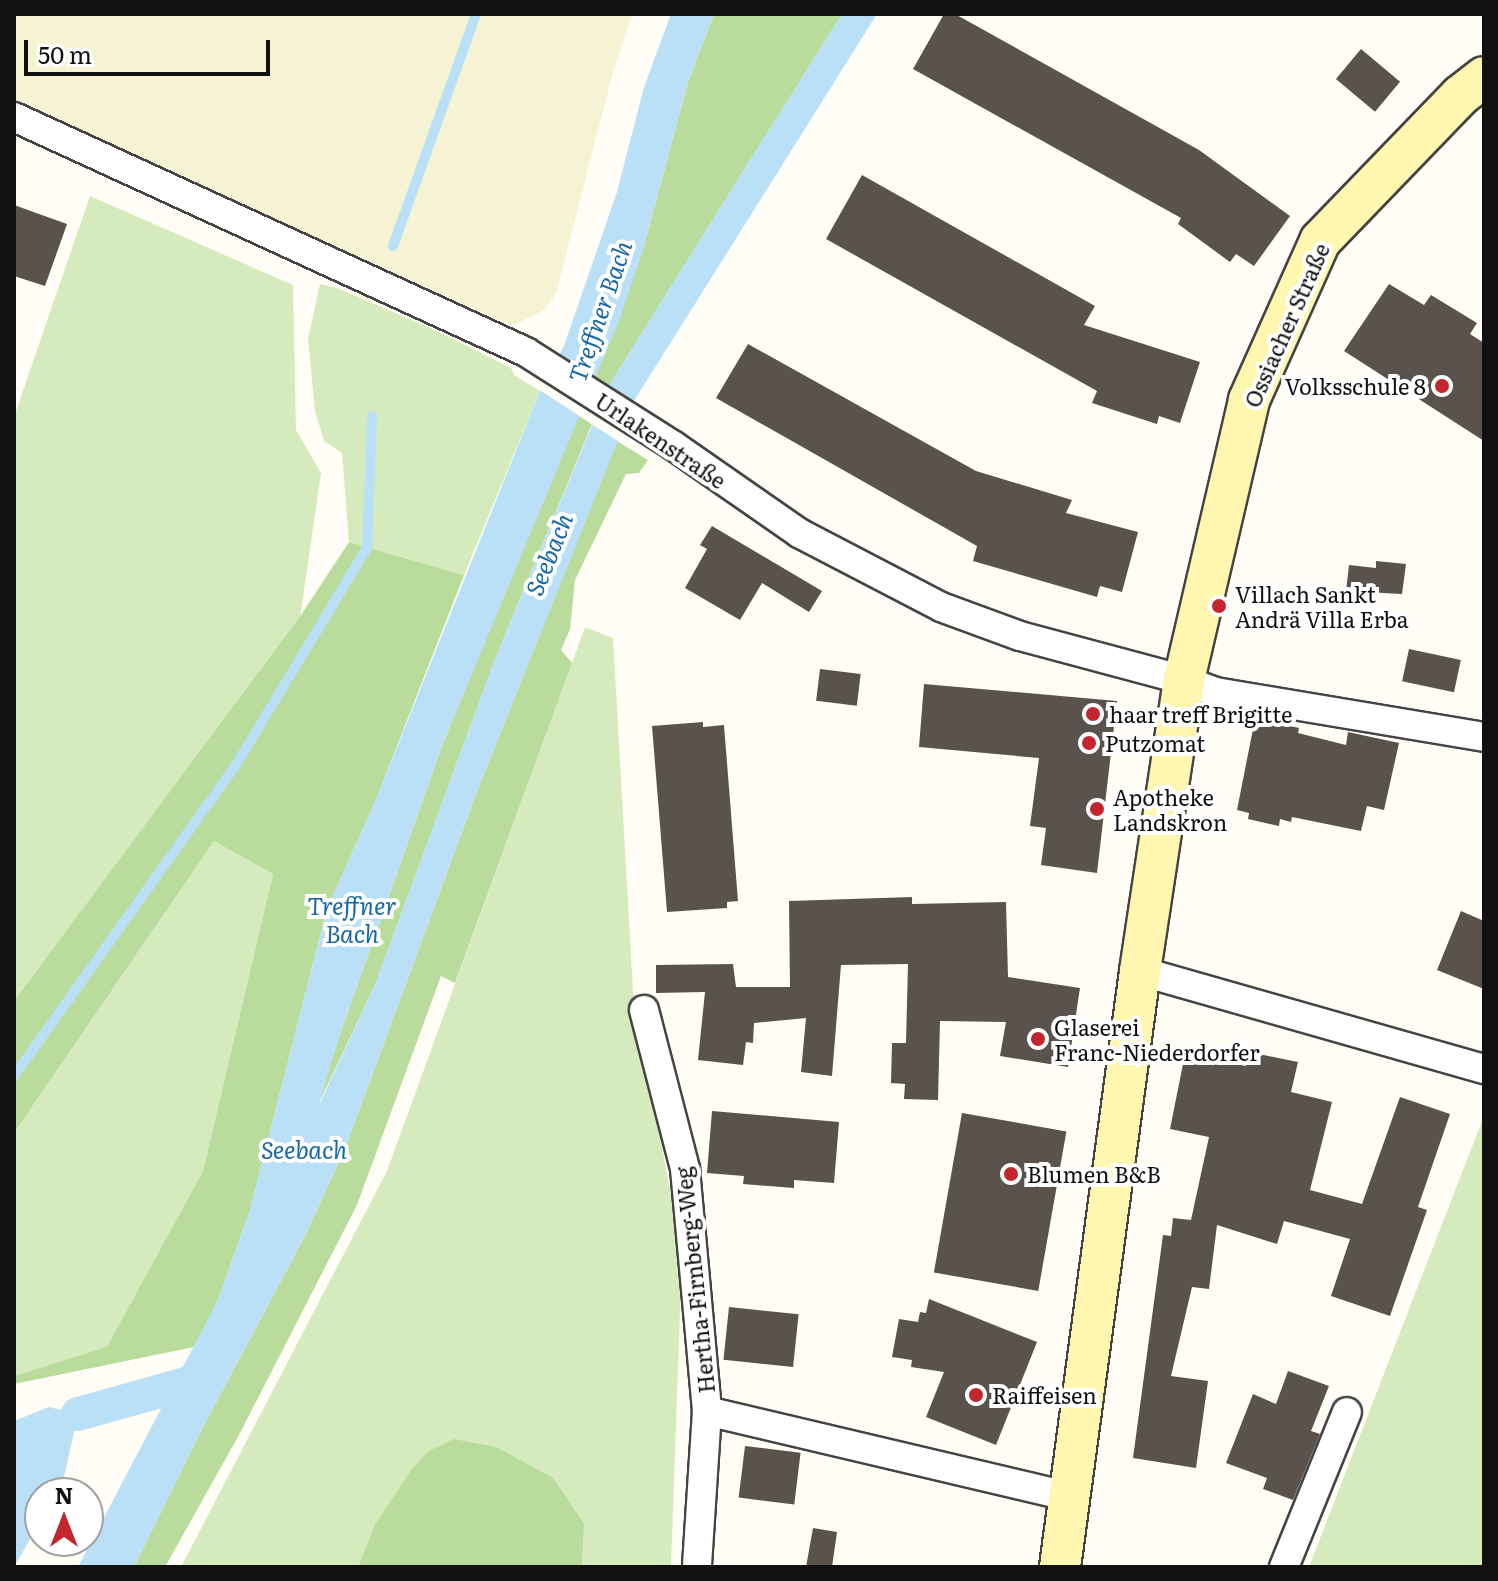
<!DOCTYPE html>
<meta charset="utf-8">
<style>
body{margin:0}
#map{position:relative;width:1498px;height:1581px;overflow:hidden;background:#fffdf5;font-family:Literata,serif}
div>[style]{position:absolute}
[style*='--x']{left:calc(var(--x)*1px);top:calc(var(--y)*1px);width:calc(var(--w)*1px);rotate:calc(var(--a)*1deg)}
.farmland>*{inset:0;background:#f6f3d4}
.green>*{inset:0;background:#d5ebbd}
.forest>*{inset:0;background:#b9dc9c}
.water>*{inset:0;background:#b9e0f7}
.pier>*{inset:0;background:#fffdf5}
.stream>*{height:10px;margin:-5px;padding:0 5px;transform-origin:5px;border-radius:5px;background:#b9e0f7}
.canal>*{height:34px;margin:-17px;padding:0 17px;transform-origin:17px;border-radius:17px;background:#b9e0f7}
.building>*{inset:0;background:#5a524d;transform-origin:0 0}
.roads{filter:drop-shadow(2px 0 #444) drop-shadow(-2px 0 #444) drop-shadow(0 2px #444) drop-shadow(0 -2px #444)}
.street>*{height:28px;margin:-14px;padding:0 14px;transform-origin:14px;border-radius:14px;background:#fff}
.secondary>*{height:40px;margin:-20px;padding:0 20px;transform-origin:20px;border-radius:20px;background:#fff6b0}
.dots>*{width:22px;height:22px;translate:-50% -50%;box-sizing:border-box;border:4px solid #fff;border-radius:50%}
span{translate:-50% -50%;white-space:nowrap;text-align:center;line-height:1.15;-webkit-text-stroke:8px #fff;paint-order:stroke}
.street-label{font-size:22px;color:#111}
.poi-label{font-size:22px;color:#111}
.right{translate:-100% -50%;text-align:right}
.left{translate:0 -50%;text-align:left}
.water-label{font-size:24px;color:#1768a6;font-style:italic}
.frame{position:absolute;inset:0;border:16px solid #111;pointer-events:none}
.north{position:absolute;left:24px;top:1477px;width:80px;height:80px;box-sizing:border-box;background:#fff;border:2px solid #a0a0a0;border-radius:50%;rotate:0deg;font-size:22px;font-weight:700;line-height:32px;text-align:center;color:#111}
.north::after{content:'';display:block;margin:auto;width:28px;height:36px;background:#c4262e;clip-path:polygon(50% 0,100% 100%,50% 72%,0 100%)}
.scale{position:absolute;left:24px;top:40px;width:246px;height:36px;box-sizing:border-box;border:4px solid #111;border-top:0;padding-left:10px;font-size:24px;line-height:28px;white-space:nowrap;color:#111;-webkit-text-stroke:6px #fff;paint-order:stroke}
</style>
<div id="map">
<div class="farmland">
<div style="clip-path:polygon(14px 14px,632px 14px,612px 76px,556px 294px,544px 310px,512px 326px,14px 101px)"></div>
</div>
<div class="green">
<div style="clip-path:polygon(90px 196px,293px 285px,296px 430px,321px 473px,300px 618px,14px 1001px,14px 417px)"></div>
<div style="clip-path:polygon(320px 284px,337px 288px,437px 331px,511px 368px,514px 375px,540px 391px,464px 575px,349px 542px,342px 453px,324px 441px,315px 411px,308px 339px)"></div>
<div style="clip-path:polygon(585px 627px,613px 638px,633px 991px,682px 1254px,671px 1567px,582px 1567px,584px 1524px,374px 1526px,358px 1567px,181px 1567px,387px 1171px)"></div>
<div style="clip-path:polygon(214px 841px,273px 874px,203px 1171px,107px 1348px,14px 1376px,14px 1133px)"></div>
<div style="clip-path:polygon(1484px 1116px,1484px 1567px,1309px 1567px)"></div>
</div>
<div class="forest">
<div style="clip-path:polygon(714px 14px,842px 14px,608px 387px,594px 377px,642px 253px,688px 82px)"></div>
<div style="clip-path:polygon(577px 415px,592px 424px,494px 662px,375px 985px,318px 1105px,339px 1037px,442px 746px)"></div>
<div style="clip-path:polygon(617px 441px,648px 460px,639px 473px,626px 474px,575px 580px,570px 629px,561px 650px,572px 663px,455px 983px,441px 976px,357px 1205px,239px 1435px,165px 1567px,134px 1567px,203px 1427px,306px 1234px,346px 1146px,476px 794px)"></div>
<div style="clip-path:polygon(349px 542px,464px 575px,375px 802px,327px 909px,250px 1210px,218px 1300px,194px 1347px,14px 1384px,14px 1376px,107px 1347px,203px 1171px,273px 874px,214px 841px,14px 1133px,14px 1001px,299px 618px)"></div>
<div style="clip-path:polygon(454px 1439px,496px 1447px,553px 1478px,584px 1524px,582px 1567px,358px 1567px,374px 1526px,412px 1469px,429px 1451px)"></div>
</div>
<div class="water">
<div style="clip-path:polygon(671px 14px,714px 14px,688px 82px,642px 253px,619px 321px,442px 746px,339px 1037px,319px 1105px,375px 985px,494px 662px,608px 387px,842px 14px,877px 14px,634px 401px,476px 794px,346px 1146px,306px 1234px,203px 1427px,134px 1567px,78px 1567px,218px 1300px,250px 1210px,327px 909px,375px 802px,540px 391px,564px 346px,617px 192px,644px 87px)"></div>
<div style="clip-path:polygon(49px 1407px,78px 1414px,64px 1477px,55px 1493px,40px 1493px,40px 1522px,14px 1567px,14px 1421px)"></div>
</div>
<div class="pier">
<div style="clip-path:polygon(556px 352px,597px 379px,581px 417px,537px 388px)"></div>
<div style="clip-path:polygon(605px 384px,637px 404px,621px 443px,588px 422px)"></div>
</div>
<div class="stream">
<div style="--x:393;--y:246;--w:246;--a:-70.3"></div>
<div style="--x:14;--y:1076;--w:388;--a:-54.5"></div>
<div style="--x:239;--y:760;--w:248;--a:-58.9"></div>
<div style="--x:367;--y:548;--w:132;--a:-87.8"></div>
</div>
<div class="canal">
<div style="--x:78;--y:1414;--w:127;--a:-15.6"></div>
</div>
<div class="building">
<div style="clip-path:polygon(944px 14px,955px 14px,1199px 150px,1290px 216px,1254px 266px,1236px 254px,1230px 262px,1178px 224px,1181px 218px,913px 69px)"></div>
<div style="left:1361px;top:49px;width:51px;height:39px;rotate:40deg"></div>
<div style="clip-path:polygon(862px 175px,1095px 306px,1084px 325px,1200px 362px,1180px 423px,1159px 416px,1157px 424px,1092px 403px,1097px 391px,826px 239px)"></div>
<div style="clip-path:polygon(14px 205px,67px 224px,45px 286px,14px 276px)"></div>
<div style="clip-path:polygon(1389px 284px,1424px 305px,1431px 295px,1477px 323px,1470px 334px,1484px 343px,1484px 441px,1344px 351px)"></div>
<div style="clip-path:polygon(748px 344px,976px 471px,1072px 500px,1066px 513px,1138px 532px,1122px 592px,1100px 586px,1097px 597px,973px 561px,977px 546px,716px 398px)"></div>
<div style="clip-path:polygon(712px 526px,822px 591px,809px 612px,762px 583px,740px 620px,685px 588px,707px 549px,700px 545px)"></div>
<div style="clip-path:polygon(1376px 561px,1406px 564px,1402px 594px,1346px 591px,1349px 565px,1376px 568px)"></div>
<div style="left:1409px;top:649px;width:53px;height:33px;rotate:12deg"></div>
<div style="left:820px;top:669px;width:41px;height:32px;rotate:7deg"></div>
<div style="clip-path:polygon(924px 684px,1117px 701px,1097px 873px,1041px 865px,1046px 828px,1030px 826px,1039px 758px,919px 747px)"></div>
<div style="clip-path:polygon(1267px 721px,1299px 728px,1298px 733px,1346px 745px,1348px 732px,1399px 743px,1384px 810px,1367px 806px,1361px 831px,1292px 817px,1291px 822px,1280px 819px,1279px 826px,1248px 819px,1249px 813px,1237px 810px,1254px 724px,1266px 727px)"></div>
<div style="clip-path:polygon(703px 722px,703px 727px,724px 725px,738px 901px,727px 902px,727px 908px,667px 912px,652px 726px)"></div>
<div style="clip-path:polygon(912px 897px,912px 904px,1006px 902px,1008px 977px,1080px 988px,1068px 1067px,1000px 1056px,1006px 1022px,940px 1021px,938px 1100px,904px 1099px,905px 1084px,891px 1083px,892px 1043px,906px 1043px,908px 964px,841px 965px,832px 1076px,801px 1072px,806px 1018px,754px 1023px,753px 1043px,746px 1042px,743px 1065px,698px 1060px,705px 992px,656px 993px,656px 965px,733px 964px,736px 987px,790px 987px,789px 901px)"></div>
<div style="clip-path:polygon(1461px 911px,1484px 921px,1484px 989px,1437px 970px)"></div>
<div style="clip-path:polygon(1249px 1052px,1298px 1062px,1291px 1092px,1332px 1102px,1310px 1190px,1362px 1204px,1400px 1097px,1450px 1114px,1418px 1207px,1427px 1210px,1390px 1316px,1331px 1296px,1350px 1239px,1284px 1221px,1277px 1244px,1217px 1225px,1209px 1289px,1192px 1287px,1171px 1376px,1208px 1381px,1196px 1468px,1133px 1458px,1163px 1235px,1171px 1236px,1173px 1218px,1191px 1220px,1209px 1137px,1170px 1129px,1185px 1054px,1246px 1066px)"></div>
<div style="clip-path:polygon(712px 1111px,839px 1122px,834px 1183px,794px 1180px,794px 1188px,743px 1184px,744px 1176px,707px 1173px)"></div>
<div style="left:962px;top:1113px;width:106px;height:162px;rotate:10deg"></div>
<div style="clip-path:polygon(929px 1299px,1037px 1342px,996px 1445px,926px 1417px,944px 1372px,911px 1367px,912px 1360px,892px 1357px,899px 1319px,918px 1322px,920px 1312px,926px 1313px)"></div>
<div style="left:729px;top:1307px;width:70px;height:53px;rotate:6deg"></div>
<div style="clip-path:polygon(1288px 1371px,1329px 1386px,1311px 1431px,1320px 1434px,1293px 1500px,1263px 1489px,1267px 1478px,1226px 1463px,1253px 1394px,1276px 1404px)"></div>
<div style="left:745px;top:1446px;width:56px;height:52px;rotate:7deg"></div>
<div style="clip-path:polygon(813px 1528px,837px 1532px,832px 1567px,806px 1567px)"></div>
</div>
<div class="roads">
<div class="street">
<div style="--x:14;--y:117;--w:563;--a:24.65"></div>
<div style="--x:526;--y:352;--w:175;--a:32.4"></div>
<div style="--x:674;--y:446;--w:152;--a:34.8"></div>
<div style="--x:799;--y:533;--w:160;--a:27.5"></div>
<div style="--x:941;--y:607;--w:84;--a:20.2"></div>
<div style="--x:1020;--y:636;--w:170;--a:15"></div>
<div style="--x:1184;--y:680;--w:34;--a:21"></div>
<div style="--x:1216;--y:692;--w:272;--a:9.5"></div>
<div style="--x:1140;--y:971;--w:358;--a:15.9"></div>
<div style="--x:644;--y:1010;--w:164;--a:75.5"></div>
<div style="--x:685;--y:1169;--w:243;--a:84.8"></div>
<div style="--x:707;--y:1411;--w:156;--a:93.7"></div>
<div style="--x:707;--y:1411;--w:375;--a:13.3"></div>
<div style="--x:1284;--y:1567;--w:167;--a:-67.9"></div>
</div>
<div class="secondary">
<div style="--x:1060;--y:1567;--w:601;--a:-82.35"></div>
<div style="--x:1140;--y:971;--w:294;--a:-81.4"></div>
<div style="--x:1184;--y:680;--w:287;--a:-76.9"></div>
<div style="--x:1249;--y:400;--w:174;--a:-65.9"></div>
<div style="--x:1320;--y:241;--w:203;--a:-46"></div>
<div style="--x:1461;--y:95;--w:29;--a:-38"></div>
</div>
</div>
<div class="dots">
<div style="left:1442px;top:386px;background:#c4262e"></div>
<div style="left:1219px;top:606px;background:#c4262e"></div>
<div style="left:1093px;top:714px;background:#c4262e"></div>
<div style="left:1089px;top:743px;background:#c4262e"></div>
<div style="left:1097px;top:809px;background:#c4262e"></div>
<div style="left:1038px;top:1039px;background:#c4262e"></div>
<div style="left:1011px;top:1174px;background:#c4262e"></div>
<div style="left:976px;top:1395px;background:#c4262e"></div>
</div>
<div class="street-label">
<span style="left:1286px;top:325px;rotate:-66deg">Ossiacher Straße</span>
<span style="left:661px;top:440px;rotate:34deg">Urlakenstraße</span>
<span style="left:694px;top:1280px;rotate:-96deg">Hertha-Firnberg-Weg</span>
</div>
<div class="poi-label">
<span class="right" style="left:1426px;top:386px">Volksschule 8</span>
<span class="left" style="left:1235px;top:606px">Villach Sankt<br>Andrä Villa Erba</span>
<span class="left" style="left:1109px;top:714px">haar treff Brigitte</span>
<span class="left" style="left:1105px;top:743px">Putzomat</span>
<span class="left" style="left:1113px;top:809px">Apotheke<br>Landskron</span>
<span class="left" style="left:1054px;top:1039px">Glaserei<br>Franc-Niederdorfer</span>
<span class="left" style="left:1027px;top:1174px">Blumen B&amp;B</span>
<span class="left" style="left:992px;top:1395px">Raiffeisen</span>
</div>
<div class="water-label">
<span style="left:599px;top:311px;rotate:-71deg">Treffner Bach</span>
<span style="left:548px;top:554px;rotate:-68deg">Seebach</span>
<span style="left:352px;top:919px">Treffner<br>Bach</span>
<span style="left:304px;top:1149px">Seebach</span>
</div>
<div class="frame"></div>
<div class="north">N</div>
<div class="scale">50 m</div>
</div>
